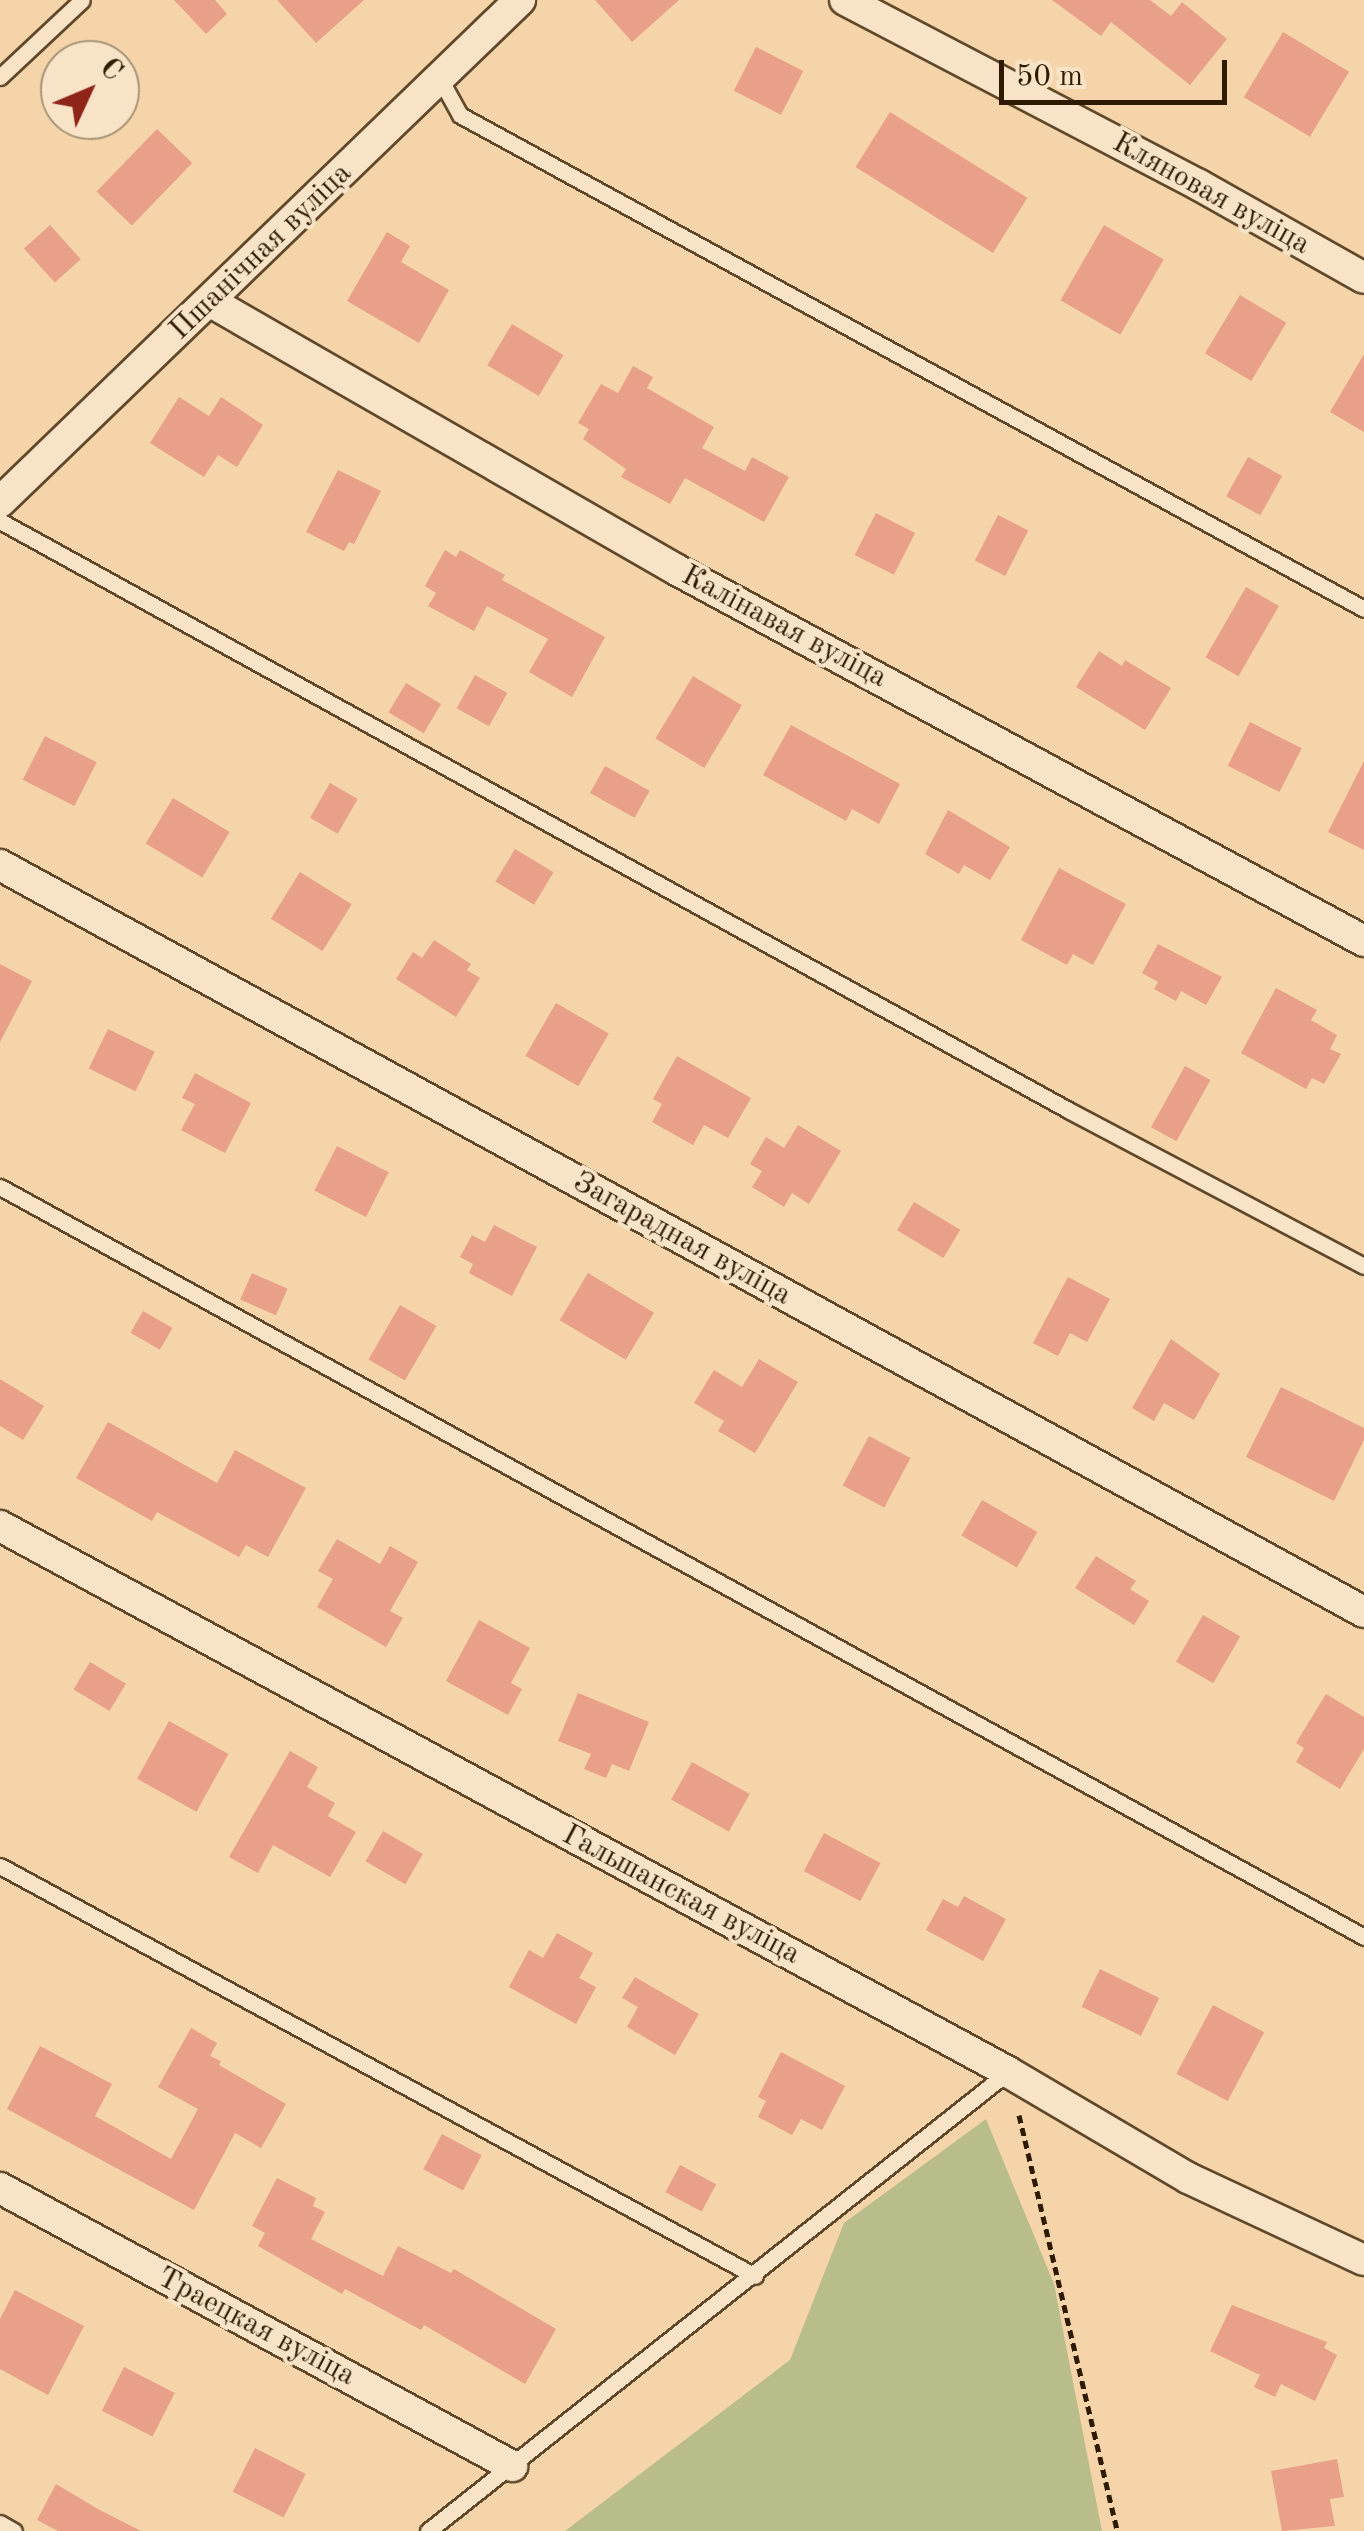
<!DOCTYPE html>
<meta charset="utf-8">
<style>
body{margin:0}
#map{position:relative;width:1364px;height:2531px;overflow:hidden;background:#f4d4a8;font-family:"Old Standard TT",serif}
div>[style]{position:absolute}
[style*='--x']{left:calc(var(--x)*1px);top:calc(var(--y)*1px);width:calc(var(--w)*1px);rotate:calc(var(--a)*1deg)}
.green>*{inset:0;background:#b8bd8a}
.building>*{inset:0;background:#e8a188;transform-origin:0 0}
.path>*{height:5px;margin-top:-2.5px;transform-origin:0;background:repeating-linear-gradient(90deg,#2e1a00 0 8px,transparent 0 13px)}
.roads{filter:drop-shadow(2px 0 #60482a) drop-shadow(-2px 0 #60482a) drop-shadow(0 2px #60482a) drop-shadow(0 -2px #60482a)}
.service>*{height:15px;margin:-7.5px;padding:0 7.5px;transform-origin:7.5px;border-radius:7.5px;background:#f8e3c6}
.minor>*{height:30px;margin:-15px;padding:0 15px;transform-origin:15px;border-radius:15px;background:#f8e3c6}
span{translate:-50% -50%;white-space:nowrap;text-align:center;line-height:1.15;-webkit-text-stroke:8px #f8e3c6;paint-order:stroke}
.street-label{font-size:30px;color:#2e1a00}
.north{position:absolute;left:40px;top:40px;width:100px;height:100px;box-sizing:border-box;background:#f8e3c6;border:2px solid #a79377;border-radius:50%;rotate:46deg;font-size:28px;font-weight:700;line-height:40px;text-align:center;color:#2e1a00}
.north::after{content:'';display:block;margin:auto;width:35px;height:45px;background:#8f2418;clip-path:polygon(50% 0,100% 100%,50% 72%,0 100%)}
.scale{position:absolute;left:999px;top:60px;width:228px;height:45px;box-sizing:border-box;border:5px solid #2e1a00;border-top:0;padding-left:12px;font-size:30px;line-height:35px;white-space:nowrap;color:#2e1a00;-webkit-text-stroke:8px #f8e3c6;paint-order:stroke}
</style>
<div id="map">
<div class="green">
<div style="clip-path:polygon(986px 2119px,1054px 2284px,1102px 2531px,565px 2531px,790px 2360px,844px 2223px)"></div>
</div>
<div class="building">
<div style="clip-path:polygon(174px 0,215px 0,227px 14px,206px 34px)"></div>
<div style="clip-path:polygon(277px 0,364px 0,316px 43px)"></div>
<div style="clip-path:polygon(595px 0,679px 0,632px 42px)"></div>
<div style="clip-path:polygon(1052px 0,1150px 0,1171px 16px,1182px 2px,1227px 39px,1190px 85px,1111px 22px,1101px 36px)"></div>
<div style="left:1283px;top:32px;width:77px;height:76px;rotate:31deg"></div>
<div style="left:756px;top:47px;width:53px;height:49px;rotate:27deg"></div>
<div style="left:890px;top:112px;width:162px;height:65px;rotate:32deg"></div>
<div style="left:157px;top:129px;width:49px;height:87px;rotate:44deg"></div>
<div style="left:50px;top:225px;width:46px;height:35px;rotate:48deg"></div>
<div style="left:1104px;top:225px;width:69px;height:87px;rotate:30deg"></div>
<div style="clip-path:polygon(387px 232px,410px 246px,401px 262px,449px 290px,419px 343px,347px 301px)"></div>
<div style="left:1240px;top:295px;width:54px;height:68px;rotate:31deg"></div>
<div style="left:512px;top:324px;width:60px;height:48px;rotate:31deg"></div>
<div style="clip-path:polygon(1364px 354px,1364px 432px,1330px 412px)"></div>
<div style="clip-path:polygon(633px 366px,653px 377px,647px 388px,714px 427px,702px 448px,745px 471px,752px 457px,789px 477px,764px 522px,685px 478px,670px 504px,621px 477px,626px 469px,583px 439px,589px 429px,578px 423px,601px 384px,618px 393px)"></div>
<div style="clip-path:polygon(179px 397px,209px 416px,221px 397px,263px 425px,237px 467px,218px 455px,204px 477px,150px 443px)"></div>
<div style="left:1248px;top:457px;width:39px;height:45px;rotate:29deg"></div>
<div style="clip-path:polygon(338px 470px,381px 491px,354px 544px,349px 542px,344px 551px,306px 532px)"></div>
<div style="left:876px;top:513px;width:44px;height:47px;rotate:27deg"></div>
<div style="left:998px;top:515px;width:34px;height:51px;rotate:27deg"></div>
<div style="clip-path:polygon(445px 550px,456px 557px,460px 550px,505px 575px,502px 580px,605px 637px,572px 697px,529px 672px,548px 639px,487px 606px,474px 631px,428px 606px,436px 593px,425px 586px)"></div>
<div style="left:1246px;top:587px;width:38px;height:81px;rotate:30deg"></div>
<div style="clip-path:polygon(1099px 651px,1122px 666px,1125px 660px,1171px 688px,1145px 730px,1076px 687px)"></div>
<div style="left:475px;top:675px;width:37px;height:38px;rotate:29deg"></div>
<div style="left:693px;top:676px;width:57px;height:73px;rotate:31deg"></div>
<div style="left:406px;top:683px;width:41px;height:34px;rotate:31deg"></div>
<div style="left:1250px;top:722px;width:58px;height:49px;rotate:27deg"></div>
<div style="clip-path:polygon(791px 725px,900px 784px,879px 824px,852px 809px,846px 821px,763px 775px)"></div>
<div style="left:45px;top:736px;width:58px;height:49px;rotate:27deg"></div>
<div style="clip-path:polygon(1364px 761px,1364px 850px,1328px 832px)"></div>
<div style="left:605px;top:766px;width:51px;height:31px;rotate:29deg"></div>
<div style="left:330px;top:783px;width:32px;height:40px;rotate:30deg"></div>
<div style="left:173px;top:798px;width:66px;height:53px;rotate:31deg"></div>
<div style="clip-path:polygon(948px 810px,1010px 847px,990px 880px,964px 865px,959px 874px,925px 854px)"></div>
<div style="left:515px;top:849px;width:45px;height:38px;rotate:31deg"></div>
<div style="clip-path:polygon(1059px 868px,1126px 904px,1093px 965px,1073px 954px,1067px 965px,1021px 940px)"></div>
<div style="left:300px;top:872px;width:61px;height:55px;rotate:32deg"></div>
<div style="clip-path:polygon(434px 940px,471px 964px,467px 970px,480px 978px,456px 1017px,396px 979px,413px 952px,422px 958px)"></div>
<div style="clip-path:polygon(1158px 944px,1222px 977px,1206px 1005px,1181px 991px,1176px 1001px,1154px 989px,1158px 982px,1142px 973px)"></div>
<div style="clip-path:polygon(0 964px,32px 981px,0 1042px)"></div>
<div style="clip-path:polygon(1276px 988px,1317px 1010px,1311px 1020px,1337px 1035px,1330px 1049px,1341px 1054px,1324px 1084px,1312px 1078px,1306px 1089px,1241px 1053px)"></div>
<div style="left:556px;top:1003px;width:61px;height:61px;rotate:30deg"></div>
<div style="left:108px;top:1029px;width:52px;height:44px;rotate:26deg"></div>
<div style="clip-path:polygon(677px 1056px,751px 1098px,728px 1138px,704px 1125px,693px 1145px,652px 1122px,662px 1104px,653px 1099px)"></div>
<div style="left:1185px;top:1066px;width:29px;height:70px;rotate:29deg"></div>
<div style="clip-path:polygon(195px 1073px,251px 1103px,225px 1153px,181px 1130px,195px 1104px,182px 1098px)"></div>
<div style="clip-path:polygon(798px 1125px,841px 1151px,809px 1204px,792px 1193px,784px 1207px,752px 1187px,762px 1171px,750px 1164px,766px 1137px,784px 1148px)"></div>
<div style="left:337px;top:1146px;width:58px;height:50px;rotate:27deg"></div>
<div style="left:914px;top:1202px;width:54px;height:33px;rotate:31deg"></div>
<div style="clip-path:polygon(494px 1225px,537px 1247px,512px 1296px,469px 1273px,473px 1264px,460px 1257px,472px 1235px,485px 1242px)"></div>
<div style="left:252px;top:1273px;width:39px;height:29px;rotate:24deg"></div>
<div style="left:588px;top:1273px;width:77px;height:55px;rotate:31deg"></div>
<div style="clip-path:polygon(1068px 1277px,1110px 1299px,1087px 1342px,1070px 1333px,1058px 1356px,1033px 1343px)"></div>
<div style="left:400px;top:1305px;width:42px;height:63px;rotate:30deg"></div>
<div style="left:143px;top:1311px;width:34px;height:25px;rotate:30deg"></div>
<div style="clip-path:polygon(1171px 1339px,1220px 1374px,1194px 1420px,1164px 1403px,1154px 1421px,1132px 1408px)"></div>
<div style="clip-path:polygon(759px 1359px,798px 1382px,755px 1453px,718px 1431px,724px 1421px,694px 1403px,714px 1370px,742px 1387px)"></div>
<div style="clip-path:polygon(0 1379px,44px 1406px,23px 1440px,0 1426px)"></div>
<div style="clip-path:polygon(1281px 1387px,1364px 1428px,1364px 1440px,1334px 1501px,1246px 1457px)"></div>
<div style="clip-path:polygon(108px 1422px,217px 1483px,235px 1450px,306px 1488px,268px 1557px,246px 1545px,239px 1557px,157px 1512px,152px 1521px,76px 1478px)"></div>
<div style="left:869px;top:1436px;width:47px;height:56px;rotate:28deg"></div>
<div style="left:982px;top:1500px;width:64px;height:41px;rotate:30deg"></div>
<div style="clip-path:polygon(337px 1539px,380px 1564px,390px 1546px,418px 1562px,390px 1611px,403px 1618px,386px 1647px,317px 1607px,333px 1579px,318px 1571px)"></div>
<div style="clip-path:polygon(1096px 1556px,1136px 1581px,1130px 1589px,1149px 1601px,1134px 1625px,1075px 1588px)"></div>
<div style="left:1203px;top:1615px;width:43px;height:54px;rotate:30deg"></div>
<div style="clip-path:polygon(479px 1620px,530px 1648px,511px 1683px,522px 1689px,508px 1715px,446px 1681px)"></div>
<div style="left:90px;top:1662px;width:42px;height:32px;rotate:31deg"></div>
<div style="clip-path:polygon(578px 1693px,649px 1722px,629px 1771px,612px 1764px,606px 1778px,584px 1769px,591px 1754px,558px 1741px)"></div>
<div style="clip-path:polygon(1326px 1694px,1364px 1717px,1364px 1749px,1340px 1789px,1296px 1762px,1304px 1748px,1296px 1743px)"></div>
<div style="left:169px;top:1721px;width:68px;height:66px;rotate:29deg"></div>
<div style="clip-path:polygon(290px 1751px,318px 1767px,307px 1787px,335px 1803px,328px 1816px,356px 1832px,330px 1877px,273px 1845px,258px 1873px,229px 1857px)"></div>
<div style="left:692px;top:1762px;width:66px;height:43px;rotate:29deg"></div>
<div style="left:383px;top:1831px;width:46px;height:35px;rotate:30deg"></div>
<div style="left:824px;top:1833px;width:64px;height:43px;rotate:28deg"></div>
<div style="clip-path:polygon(964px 1896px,1006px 1919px,983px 1961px,926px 1930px,943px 1899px,958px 1907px)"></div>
<div style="clip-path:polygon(557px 1933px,593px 1953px,579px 1978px,596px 1987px,576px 2024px,509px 1987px,529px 1950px,543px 1958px)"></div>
<div style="left:1100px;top:1969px;width:66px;height:42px;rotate:26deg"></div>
<div style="clip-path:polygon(635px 1977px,699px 2014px,675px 2055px,627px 2027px,638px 2007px,622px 1998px)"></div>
<div style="left:1213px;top:2005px;width:58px;height:78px;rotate:28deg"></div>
<div style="clip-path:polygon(191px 2028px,217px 2043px,210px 2056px,221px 2061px,219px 2065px,286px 2104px,261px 2148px,235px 2133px,194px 2210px,7px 2109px,40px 2046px,112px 2084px,95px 2116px,171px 2159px,198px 2109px,158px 2087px)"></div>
<div style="clip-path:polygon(781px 2052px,845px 2086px,822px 2130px,801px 2119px,792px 2135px,758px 2117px,766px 2101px,758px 2097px)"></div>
<div style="left:442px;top:2134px;width:45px;height:40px;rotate:28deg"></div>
<div style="left:680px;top:2165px;width:41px;height:31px;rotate:28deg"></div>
<div style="clip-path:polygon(277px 2178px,316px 2198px,313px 2206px,325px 2212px,311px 2239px,383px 2276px,398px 2246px,451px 2273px,454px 2269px,556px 2329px,525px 2384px,424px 2325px,421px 2330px,345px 2289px,342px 2294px,258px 2246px,265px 2233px,252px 2226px)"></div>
<div style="clip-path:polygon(15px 2290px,84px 2326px,48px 2395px,0 2369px,0 2319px)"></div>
<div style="clip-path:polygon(1232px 2305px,1327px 2342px,1324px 2348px,1337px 2355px,1315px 2401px,1281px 2384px,1275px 2397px,1254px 2387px,1260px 2375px,1210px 2351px)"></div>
<div style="left:124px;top:2367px;width:57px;height:49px;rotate:27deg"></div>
<div style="left:255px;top:2448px;width:57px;height:49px;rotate:27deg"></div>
<div style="clip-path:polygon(1337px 2459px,1344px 2497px,1330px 2499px,1335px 2526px,1282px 2531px,1271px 2471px)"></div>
<div style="clip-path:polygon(56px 2484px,98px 2509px,141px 2531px,58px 2531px,37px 2520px)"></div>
</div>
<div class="path">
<div style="--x:1019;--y:2115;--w:427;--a:76.7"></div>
</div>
<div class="roads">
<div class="service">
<div style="--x:0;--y:77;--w:112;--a:-43.2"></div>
<div style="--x:439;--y:77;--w:43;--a:61.1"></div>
<div style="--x:460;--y:115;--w:1030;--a:28.65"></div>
<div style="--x:0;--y:521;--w:1222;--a:28.87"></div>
<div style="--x:1070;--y:1111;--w:332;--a:27.8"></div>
<div style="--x:0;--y:1187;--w:1557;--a:28.8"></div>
<div style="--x:0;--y:1866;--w:859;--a:28.5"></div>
<div style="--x:0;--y:2523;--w:16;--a:30"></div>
<div style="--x:428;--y:2531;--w:740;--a:-38.36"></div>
</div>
<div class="minor">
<div style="--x:845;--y:0;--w:399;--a:27.6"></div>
<div style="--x:1199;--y:185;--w:189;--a:29.4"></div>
<div style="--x:211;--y:302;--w:538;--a:29.9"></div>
<div style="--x:677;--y:570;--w:781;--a:28.37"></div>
<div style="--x:0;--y:502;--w:723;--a:-43.99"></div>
<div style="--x:0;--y:865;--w:1555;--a:28.71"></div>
<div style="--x:0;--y:1526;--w:1146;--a:28.44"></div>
<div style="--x:1008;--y:2072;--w:209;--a:30.5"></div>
<div style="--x:1188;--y:2178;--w:194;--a:25"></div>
<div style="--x:0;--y:2188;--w:583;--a:28.5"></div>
</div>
</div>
<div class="street-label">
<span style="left:1211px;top:194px;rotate:29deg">Кляновая вуліца</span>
<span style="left:261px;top:252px;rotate:-44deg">Пшанічная вуліца</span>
<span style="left:784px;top:627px;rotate:28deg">Калінавая вуліца</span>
<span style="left:682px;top:1239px;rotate:29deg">Загарадная вуліца</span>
<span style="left:681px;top:1895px;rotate:28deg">Гальшанская вуліца</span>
<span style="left:256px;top:2327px;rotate:28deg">Траецкая вуліца</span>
</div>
<div class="north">С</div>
<div class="scale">50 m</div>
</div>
